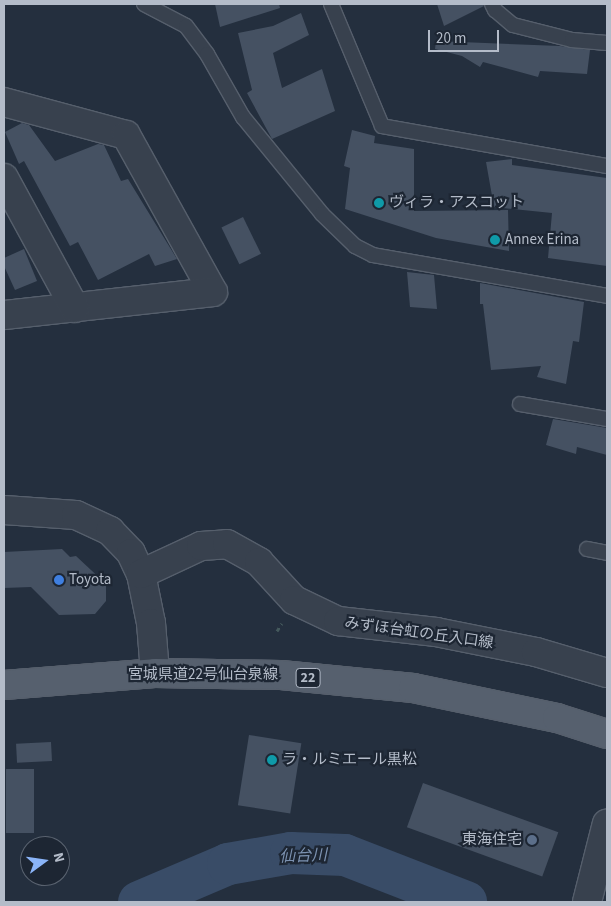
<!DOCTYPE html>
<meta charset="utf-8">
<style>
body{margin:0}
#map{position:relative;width:611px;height:906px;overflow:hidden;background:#242f3e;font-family:"Source Sans 3","Noto Sans JP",sans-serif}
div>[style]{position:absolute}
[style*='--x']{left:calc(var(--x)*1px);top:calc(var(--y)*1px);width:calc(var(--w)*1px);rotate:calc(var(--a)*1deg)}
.river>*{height:42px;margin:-21px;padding:0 21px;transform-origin:21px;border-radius:21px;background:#394c67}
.building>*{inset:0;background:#455162;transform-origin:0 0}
.path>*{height:3px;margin-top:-1.5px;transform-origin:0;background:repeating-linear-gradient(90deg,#44595c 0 4px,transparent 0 8px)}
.roads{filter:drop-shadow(1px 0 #565f6c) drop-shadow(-1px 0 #565f6c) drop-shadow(0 1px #565f6c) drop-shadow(0 -1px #565f6c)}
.service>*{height:14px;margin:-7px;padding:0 7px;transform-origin:7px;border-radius:7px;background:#38414e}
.minor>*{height:28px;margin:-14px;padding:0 14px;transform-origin:14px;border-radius:14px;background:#38414e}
.tertiary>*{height:28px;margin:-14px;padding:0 14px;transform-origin:14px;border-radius:14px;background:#38414e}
.primary>*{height:28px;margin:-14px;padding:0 14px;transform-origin:14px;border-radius:14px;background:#56606e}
.dots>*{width:14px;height:14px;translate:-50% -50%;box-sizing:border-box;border:2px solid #1d2633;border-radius:50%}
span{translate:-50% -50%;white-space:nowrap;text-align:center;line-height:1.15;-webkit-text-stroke:4.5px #1d2633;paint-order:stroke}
.shield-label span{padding:1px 4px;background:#1d2633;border:1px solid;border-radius:4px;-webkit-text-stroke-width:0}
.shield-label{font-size:14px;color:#b4bcc9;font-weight:700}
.poi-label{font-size:15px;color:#b4bcc9}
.left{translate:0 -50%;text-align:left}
.right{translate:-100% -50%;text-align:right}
.street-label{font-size:15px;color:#b4bcc9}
.water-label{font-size:16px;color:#7c92b1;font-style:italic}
.frame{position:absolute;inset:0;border:5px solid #b4bcc9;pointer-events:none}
.north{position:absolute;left:20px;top:836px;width:50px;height:50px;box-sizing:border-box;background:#1d2633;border:1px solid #59626f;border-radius:50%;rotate:76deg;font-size:14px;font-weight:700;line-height:20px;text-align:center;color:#b4bcc9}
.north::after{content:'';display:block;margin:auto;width:18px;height:22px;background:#8ab4f8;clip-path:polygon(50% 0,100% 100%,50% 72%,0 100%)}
.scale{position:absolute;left:428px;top:30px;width:71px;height:22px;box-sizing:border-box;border:2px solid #b4bcc9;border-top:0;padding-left:6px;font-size:15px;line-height:18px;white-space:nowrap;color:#b4bcc9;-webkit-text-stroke:4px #1d2633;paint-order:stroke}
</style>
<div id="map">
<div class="river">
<div style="--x:139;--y:902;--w:97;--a:-23.1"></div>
<div style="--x:228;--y:864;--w:64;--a:-9.9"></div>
<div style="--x:291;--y:853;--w:54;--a:2.1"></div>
<div style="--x:345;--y:855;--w:130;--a:21.2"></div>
</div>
<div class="building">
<div style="clip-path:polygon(215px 4px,279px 4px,280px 8px,220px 27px)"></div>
<div style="clip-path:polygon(437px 4px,483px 4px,484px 6px,444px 26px)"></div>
<div style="clip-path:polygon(301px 13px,309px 35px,273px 53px,282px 88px,322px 69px,335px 111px,272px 139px,247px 93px,252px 90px,238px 33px,273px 26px)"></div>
<div style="clip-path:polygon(436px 41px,560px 46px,590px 50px,587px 74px,540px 71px,538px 77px,483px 62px,480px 67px,462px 56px,435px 49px)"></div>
<div style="clip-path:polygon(22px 123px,29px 125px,55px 161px,98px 144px,104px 145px,121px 181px,128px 179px,177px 259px,155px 266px,149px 254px,98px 280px,78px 242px,70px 246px,24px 161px,19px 164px,5px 132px)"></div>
<div style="clip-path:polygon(352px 130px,375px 136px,374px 143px,414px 149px,414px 211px,508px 210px,509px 251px,436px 238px,345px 209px,350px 168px,344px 166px)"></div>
<div style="clip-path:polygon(512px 159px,512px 165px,607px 178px,607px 266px,548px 258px,552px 213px,494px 207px,486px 162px)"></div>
<div style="left:243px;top:217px;width:41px;height:24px;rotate:64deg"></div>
<div style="clip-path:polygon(24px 249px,37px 281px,15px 290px,4px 266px,4px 258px)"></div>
<div style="clip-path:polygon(407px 272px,434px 275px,437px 309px,410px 307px)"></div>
<div style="clip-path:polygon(480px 283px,584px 302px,579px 342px,573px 341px,566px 384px,537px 377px,541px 366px,491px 370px,483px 304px,480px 304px)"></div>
<div style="clip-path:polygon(553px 419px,607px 428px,607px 455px,577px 447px,576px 454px,546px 445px)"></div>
<div style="clip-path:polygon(62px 549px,70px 557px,76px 556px,106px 584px,106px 601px,95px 614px,59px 615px,31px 587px,4px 588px,4px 552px)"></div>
<div style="left:249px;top:735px;width:53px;height:71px;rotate:9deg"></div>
<div style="left:51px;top:742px;width:19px;height:35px;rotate:87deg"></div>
<div style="left:6px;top:769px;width:28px;height:64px"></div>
<div style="left:423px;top:783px;width:144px;height:47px;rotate:20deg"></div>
</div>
<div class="path">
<div style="--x:277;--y:631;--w:9;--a:-58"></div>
</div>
<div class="roads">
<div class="service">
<div style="--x:144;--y:4;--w:47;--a:27.6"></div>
<div style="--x:186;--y:26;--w:35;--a:53"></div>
<div style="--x:207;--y:54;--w:73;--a:60.3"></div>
<div style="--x:243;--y:117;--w:125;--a:50.8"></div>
<div style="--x:322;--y:214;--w:46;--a:44.1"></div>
<div style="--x:355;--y:246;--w:20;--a:27"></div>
<div style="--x:373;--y:255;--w:238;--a:9.9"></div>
<div style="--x:331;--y:4;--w:132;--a:67.3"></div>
<div style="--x:382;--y:126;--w:229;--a:10.1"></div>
<div style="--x:492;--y:4;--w:7;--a:63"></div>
<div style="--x:495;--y:10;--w:23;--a:40"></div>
<div style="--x:513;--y:25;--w:61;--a:14.3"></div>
<div style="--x:572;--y:40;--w:35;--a:5"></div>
<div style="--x:520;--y:404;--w:88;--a:9.8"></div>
<div style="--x:587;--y:549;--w:20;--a:11"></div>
</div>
<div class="minor">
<div style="--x:4;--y:102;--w:126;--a:15.1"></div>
<div style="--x:126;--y:135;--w:179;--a:61"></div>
<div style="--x:213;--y:292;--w:210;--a:173.7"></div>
<div style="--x:4;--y:178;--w:148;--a:61.4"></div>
</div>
<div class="tertiary">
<div style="--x:4;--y:510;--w:72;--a:4"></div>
<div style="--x:76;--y:515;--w:38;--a:25"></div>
<div style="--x:110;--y:531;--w:30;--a:46"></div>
<div style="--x:131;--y:553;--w:23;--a:65"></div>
<div style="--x:141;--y:574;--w:50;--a:78.5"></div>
<div style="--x:151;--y:623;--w:50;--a:85.4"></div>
<div style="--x:141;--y:574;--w:66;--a:-25"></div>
<div style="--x:201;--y:546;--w:26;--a:-4"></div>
<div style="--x:227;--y:544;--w:37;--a:29"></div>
<div style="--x:259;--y:562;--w:52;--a:47.4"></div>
<div style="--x:294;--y:600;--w:49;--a:25.5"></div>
<div style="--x:338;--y:621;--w:99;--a:6.4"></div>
<div style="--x:436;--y:632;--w:102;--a:11.3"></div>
<div style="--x:536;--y:652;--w:74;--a:16.5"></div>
<div style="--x:587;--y:902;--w:81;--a:-75.8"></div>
</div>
<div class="primary">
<div style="--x:4;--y:685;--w:151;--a:-4.5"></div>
<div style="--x:155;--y:673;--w:126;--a:0.9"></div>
<div style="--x:281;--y:675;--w:133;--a:5.6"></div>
<div style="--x:413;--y:688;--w:147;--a:11.8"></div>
<div style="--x:557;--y:718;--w:52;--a:17.7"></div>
</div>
</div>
<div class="dots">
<div style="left:379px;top:203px;background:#0f9aa8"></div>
<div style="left:495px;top:240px;background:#0f9aa8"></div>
<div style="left:59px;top:580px;background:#3f7fe0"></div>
<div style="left:272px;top:760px;background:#0f9aa8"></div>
<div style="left:532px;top:840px;background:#5c6f8a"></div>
</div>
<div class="shield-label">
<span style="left:308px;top:678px">22</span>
</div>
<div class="poi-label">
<span class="left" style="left:389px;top:203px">ヴィラ・アスコット</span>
<span class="left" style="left:505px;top:240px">Annex Erina</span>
<span class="left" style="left:69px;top:580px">Toyota</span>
<span class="left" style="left:282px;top:760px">ラ・ルミエール黒松</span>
<span class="right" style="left:522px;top:840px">東海住宅</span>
</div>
<div class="street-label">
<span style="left:419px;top:633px;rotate:8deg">みずほ台虹の丘入口線</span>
<span style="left:203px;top:675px">宮城県道22号仙台泉線</span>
</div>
<div class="water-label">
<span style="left:303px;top:856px;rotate:-2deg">仙台川</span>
</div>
<div class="frame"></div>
<div class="north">N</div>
<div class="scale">20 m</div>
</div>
